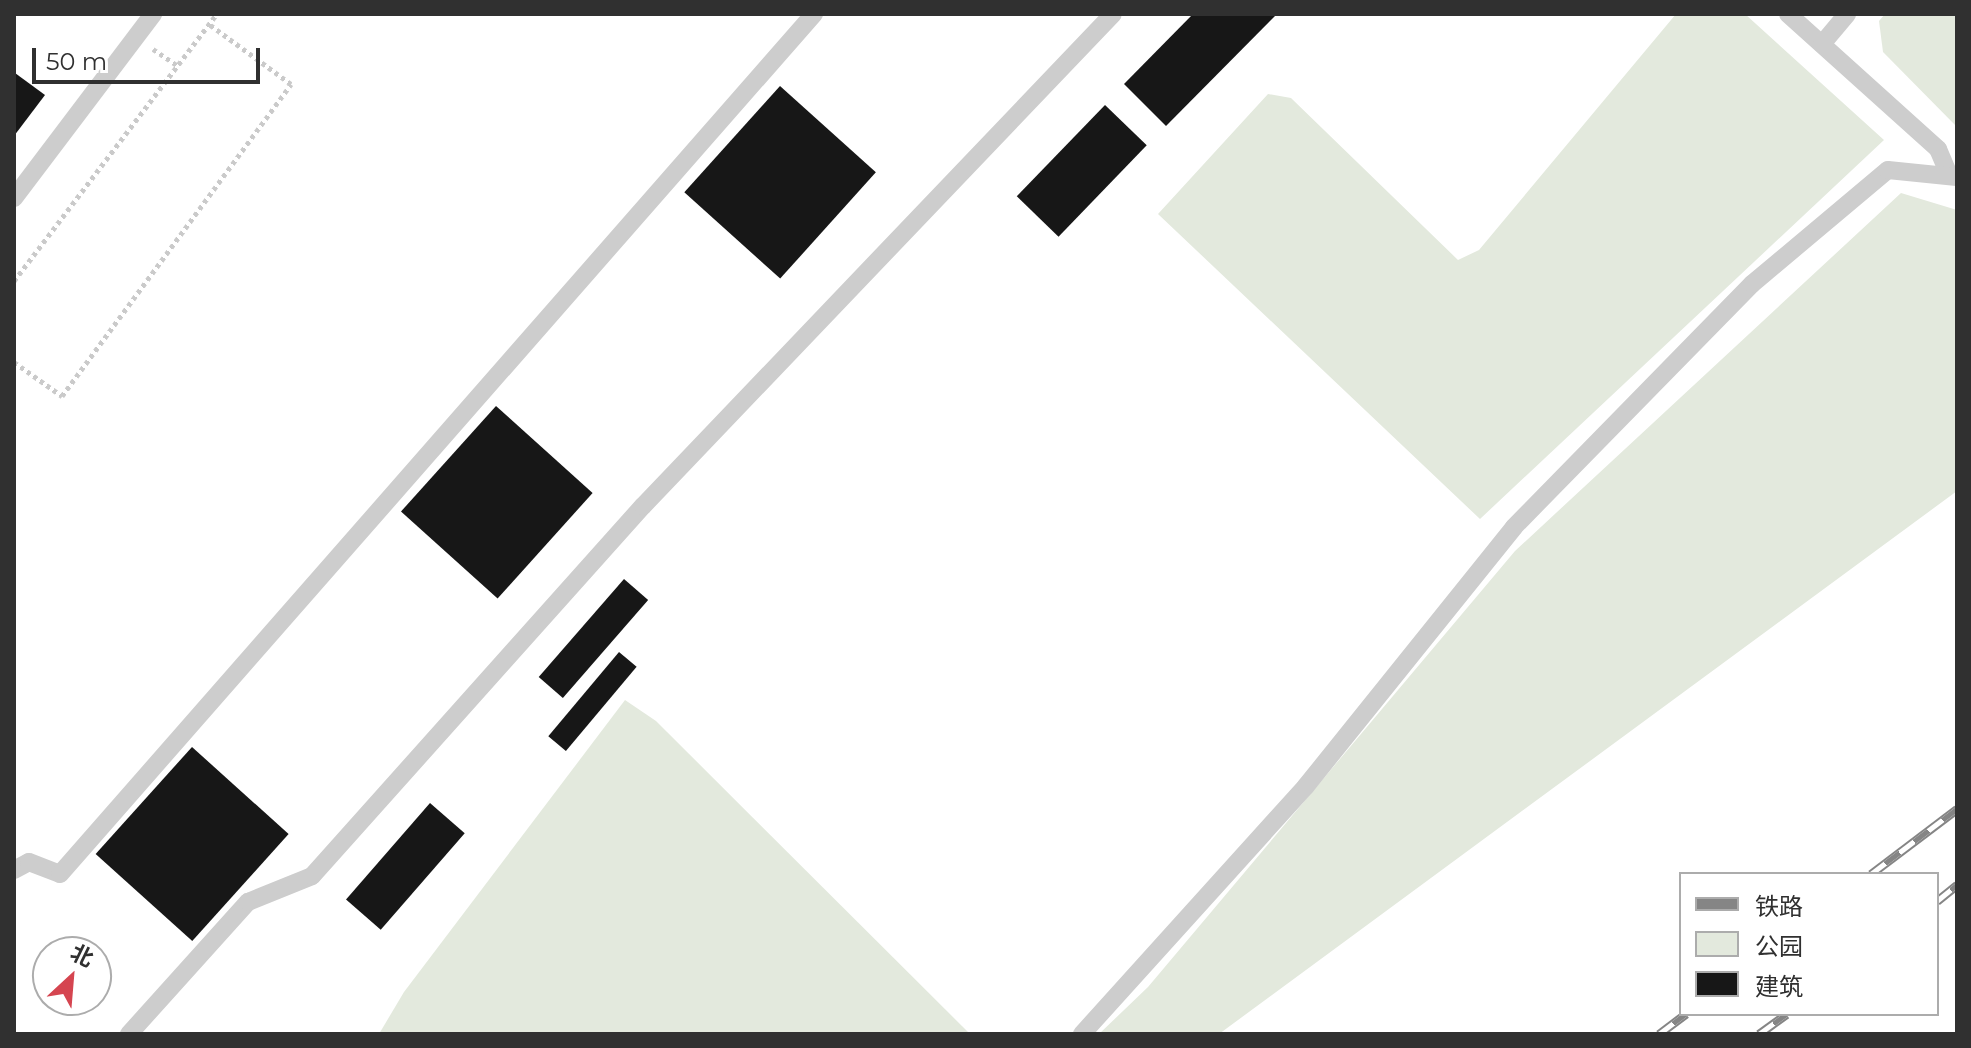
<!DOCTYPE html>
<meta charset="utf-8">
<style>
body{margin:0}
#map{position:relative;width:1971px;height:1048px;overflow:hidden;background:#fff;font-family:Montserrat,"Noto Sans SC",sans-serif}
div>[style]{position:absolute}
[style*='--x']{left:calc(var(--x)*1px);top:calc(var(--y)*1px);width:calc(var(--w)*1px);rotate:calc(var(--a)*1deg)}
.green>*{inset:0;background:#e3e9dd}
.building>*{inset:0;background:#171717;transform-origin:0 0}
.path>*{height:5px;margin-top:-2.5px;transform-origin:0;background:repeating-linear-gradient(90deg,#cacaca 0 4px,transparent 0 8px)}
.lane>*{height:18px;margin:-9px;padding:0 9px;transform-origin:9px;border-radius:9px;background:#cdcdcd}
.rail>*{height:9px;margin-top:-4.5px;transform-origin:0;background:repeating-linear-gradient(90deg,#fff 0 18px,#858585 0 36px);box-sizing:border-box;border-block:2px solid #858585}
span{translate:-50% -50%;white-space:nowrap;text-align:center;line-height:1.15;-webkit-text-stroke:8px #fff;paint-order:stroke}
.frame{position:absolute;inset:0;border:16px solid #303030;pointer-events:none}
.legend{position:absolute;left:1679px;top:872px;width:260px;height:144px;box-sizing:border-box;background:#fff;border:2px solid #acacac;margin:0;padding:10px 14px;list-style:none;font-size:24px;color:#303030}
.legend li{display:flex;align-items:center;gap:16px;height:40px}
.legend b{width:40px;border:2px solid #acacac}
.north{position:absolute;left:32px;top:936px;width:80px;height:80px;box-sizing:border-box;background:#fff;border:2px solid #acacac;border-radius:50%;rotate:26deg;font-size:22px;font-weight:700;line-height:32px;text-align:center;color:#303030}
.north::after{content:'';display:block;margin:auto;width:28px;height:36px;background:#d54550;clip-path:polygon(50% 0,100% 100%,50% 72%,0 100%)}
.scale{position:absolute;left:32px;top:48px;width:228px;height:36px;box-sizing:border-box;border:4px solid #303030;border-top:0;padding-left:10px;font-size:24px;line-height:28px;white-space:nowrap;color:#303030;-webkit-text-stroke:6px #fff;paint-order:stroke}
</style>
<div id="map">
<div class="green">
<div style="clip-path:polygon(1676px 14px,1745px 14px,1884px 140px,1480px 519px,1158px 214px,1268px 94px,1291px 98px,1458px 260px,1479px 250px)"></div>
<div style="clip-path:polygon(1885px 14px,1957px 14px,1957px 127px,1883px 52px,1879px 21px)"></div>
<div style="clip-path:polygon(1901px 193px,1957px 210px,1957px 491px,1219px 1034px,1099px 1034px,1148px 987px,1515px 551px)"></div>
<div style="clip-path:polygon(625px 700px,656px 721px,970px 1034px,379px 1034px,404px 992px)"></div>
</div>
<div class="building">
<div style="clip-path:polygon(1193px 14px,1277px 14px,1166px 126px,1124px 84px)"></div>
<div style="clip-path:polygon(15px 73px,45px 95px,14px 136px,14px 74px)"></div>
<div style="left:780px;top:86px;width:129px;height:143px;rotate:42deg"></div>
<div style="left:1105px;top:105px;width:58px;height:127px;rotate:44deg"></div>
<div style="left:496px;top:406px;width:130px;height:142px;rotate:42deg"></div>
<div style="left:624px;top:579px;width:32px;height:130px;rotate:41deg"></div>
<div style="left:619px;top:652px;width:23px;height:110px;rotate:40deg"></div>
<div style="left:192px;top:747px;width:130px;height:144px;rotate:42deg"></div>
<div style="left:430px;top:803px;width:46px;height:128px;rotate:41deg"></div>
</div>
<div class="path">
<div style="--x:153;--y:49;--w:29;--a:34"></div>
<div style="--x:14;--y:281;--w:335;--a:-52.8"></div>
<div style="--x:14;--y:362;--w:59;--a:35.3"></div>
<div style="--x:62;--y:396;--w:387;--a:-53.7"></div>
<div style="--x:291;--y:84;--w:102;--a:-143.8"></div>
</div>
<div class="lane">
<div style="--x:1788;--y:14;--w:202;--a:42"></div>
<div style="--x:1938;--y:149;--w:28;--a:67"></div>
<div style="--x:1822;--y:44;--w:39;--a:-50"></div>
<div style="--x:14;--y:198;--w:231;--a:-52.9"></div>
<div style="--x:14;--y:870;--w:17;--a:-28"></div>
<div style="--x:29;--y:862;--w:33;--a:21"></div>
<div style="--x:60;--y:874;--w:1144;--a:-48.76"></div>
<div style="--x:129;--y:1034;--w:178;--a:-48"></div>
<div style="--x:248;--y:902;--w:69;--a:-22.1"></div>
<div style="--x:312;--y:876;--w:496;--a:-48.2"></div>
<div style="--x:643;--y:506;--w:680;--a:-46.31"></div>
<div style="--x:1082;--y:1034;--w:334;--a:-47.9"></div>
<div style="--x:1306;--y:786;--w:332;--a:-51.2"></div>
<div style="--x:1514;--y:527;--w:340;--a:-45.6"></div>
<div style="--x:1752;--y:284;--w:177;--a:-40"></div>
<div style="--x:1888;--y:170;--w:69;--a:5.8"></div>
</div>
<div class="rail">
<div style="--x:1871;--y:874;--w:108;--a:-37.1"></div>
<div style="--x:1937;--y:901;--w:26;--a:-39"></div>
<div style="--x:1659;--y:1034;--w:34;--a:-37"></div>
<div style="--x:1759;--y:1034;--w:34;--a:-36"></div>
</div>
<div class="frame"></div>
<ul class="legend">
<li><b style="height:10px;background:#858585"></b>铁路</li>
<li><b style="height:22px;background:#e3e9dd"></b>公园</li>
<li><b style="height:22px;background:#171717"></b>建筑</li>
</ul>
<div class="north">北</div>
<div class="scale">50 m</div>
</div>
